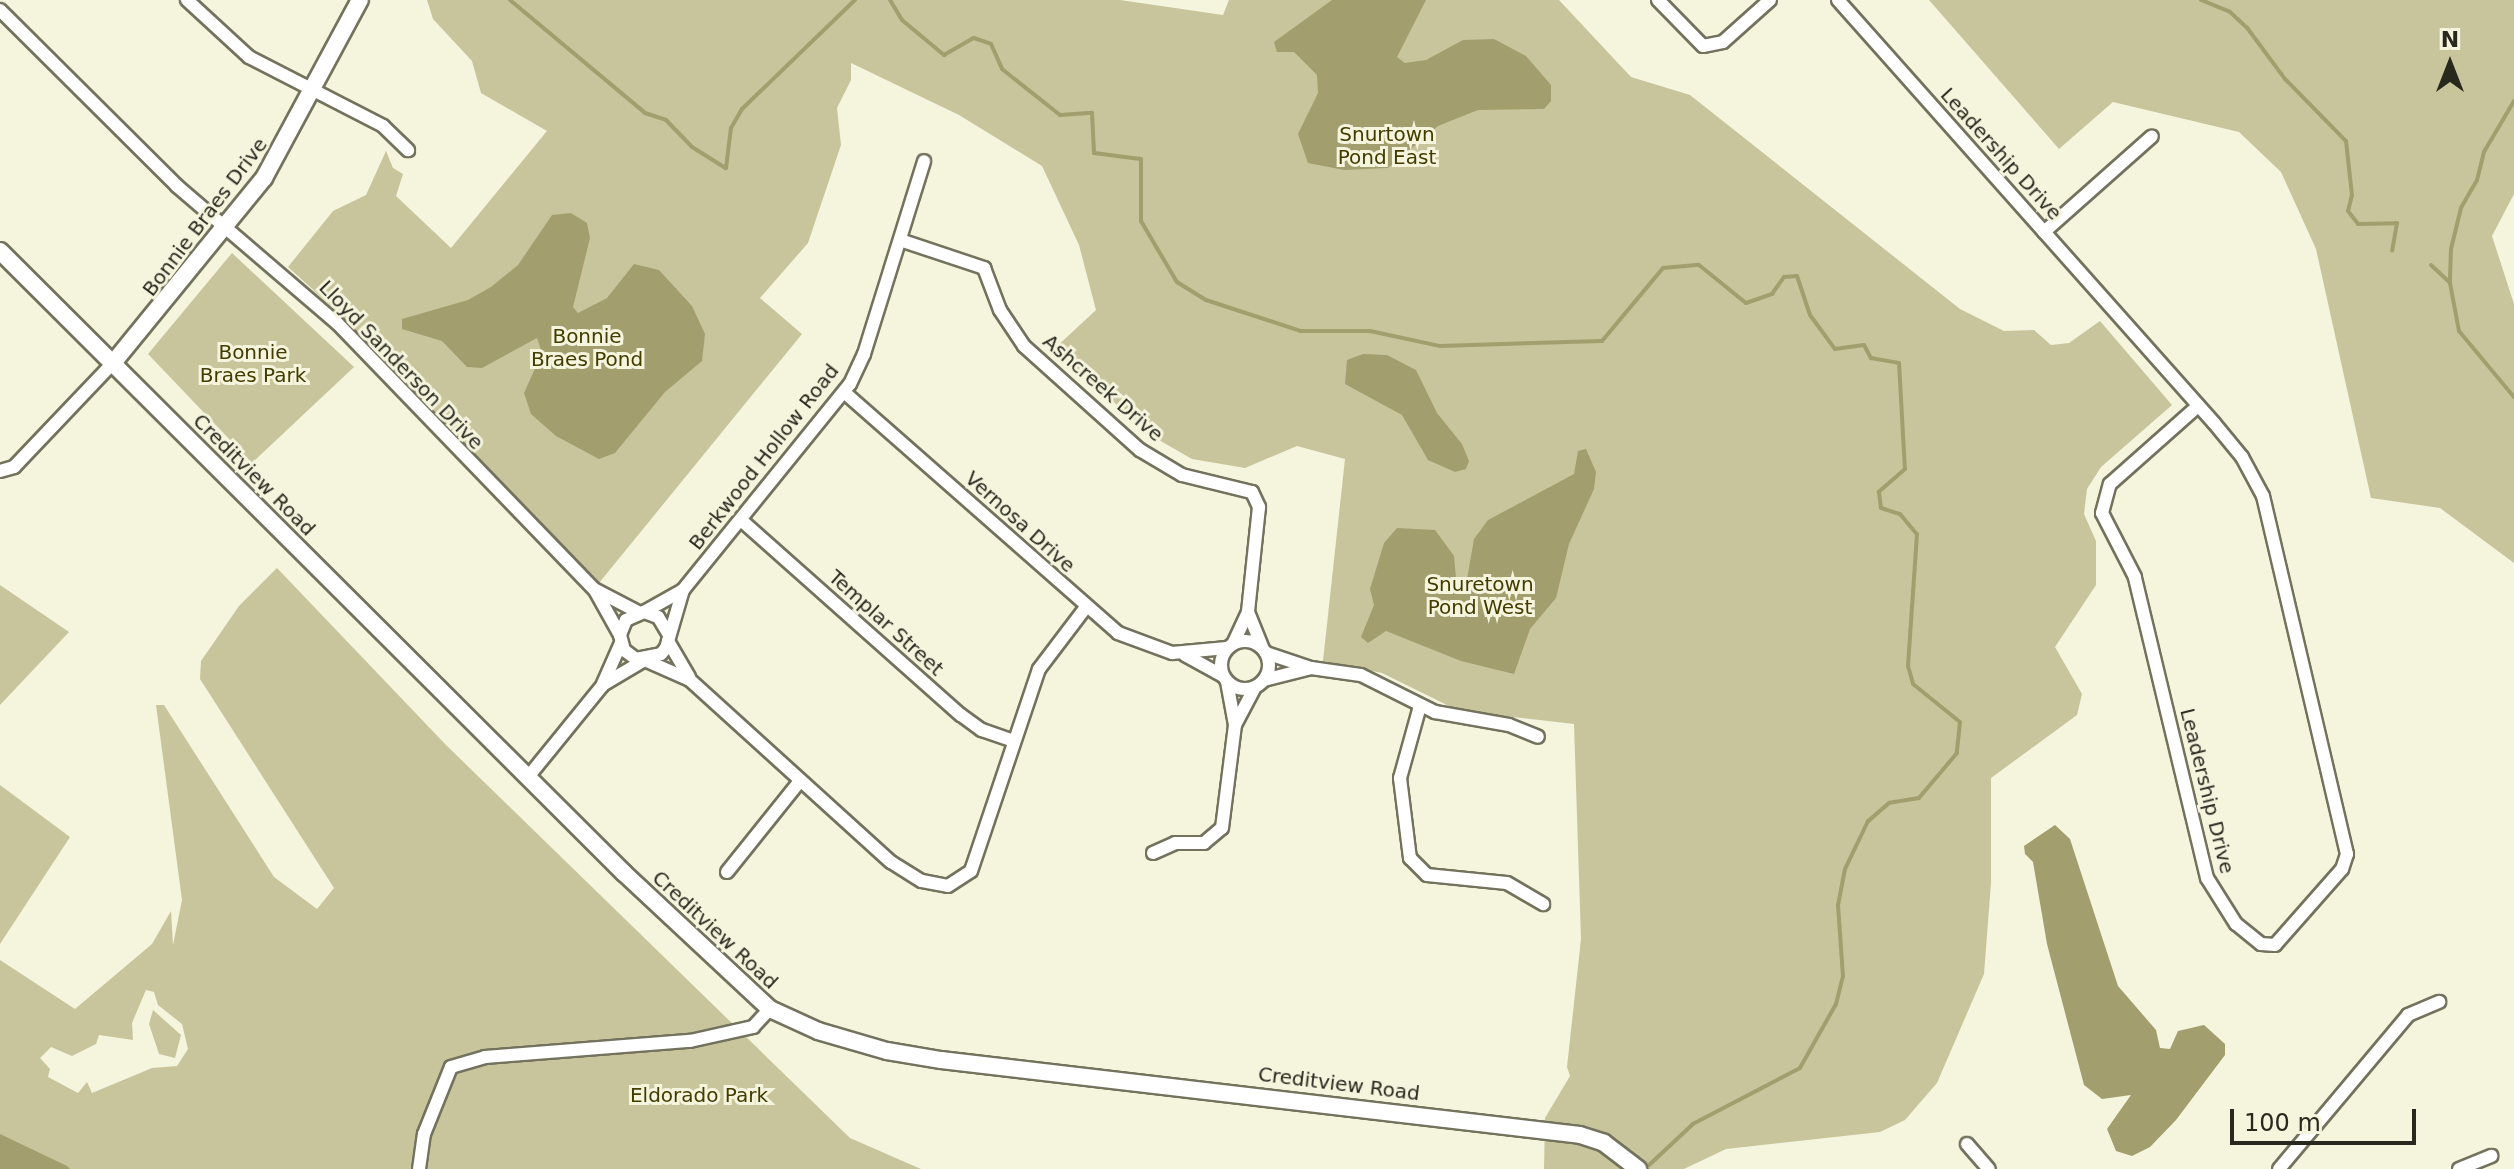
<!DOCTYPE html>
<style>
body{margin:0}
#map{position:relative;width:2514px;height:1169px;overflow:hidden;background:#f5f4dd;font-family:"DejaVu Sans",sans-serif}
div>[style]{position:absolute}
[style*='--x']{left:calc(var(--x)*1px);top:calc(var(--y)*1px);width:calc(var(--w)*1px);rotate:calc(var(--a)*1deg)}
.green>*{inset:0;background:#c8c59d}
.water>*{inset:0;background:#a29e6e}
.stream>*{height:4px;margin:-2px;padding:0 2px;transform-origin:2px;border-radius:2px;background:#a29e6e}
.roads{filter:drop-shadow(2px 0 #73725d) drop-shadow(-2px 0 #73725d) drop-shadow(0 2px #73725d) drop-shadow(0 -2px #73725d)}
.street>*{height:12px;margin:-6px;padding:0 6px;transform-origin:6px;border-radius:6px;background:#fff}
.street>.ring{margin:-6px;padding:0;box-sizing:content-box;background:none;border:12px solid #fff;border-radius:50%}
.secondary>*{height:16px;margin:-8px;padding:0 8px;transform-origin:8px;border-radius:8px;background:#fff}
span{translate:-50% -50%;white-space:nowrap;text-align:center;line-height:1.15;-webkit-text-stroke:6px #f5f4dd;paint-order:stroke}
.park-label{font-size:20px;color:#423c00}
.street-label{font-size:20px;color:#29281f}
.north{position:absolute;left:2410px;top:24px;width:80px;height:80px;-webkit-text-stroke:6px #f5f4dd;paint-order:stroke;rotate:0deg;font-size:22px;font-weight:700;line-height:32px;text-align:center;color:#29281f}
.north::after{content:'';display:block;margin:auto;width:28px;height:36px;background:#29281f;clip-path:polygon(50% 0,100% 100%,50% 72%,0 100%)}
.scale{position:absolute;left:2230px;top:1109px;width:186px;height:36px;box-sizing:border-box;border:4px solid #29281f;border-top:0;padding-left:10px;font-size:24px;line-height:28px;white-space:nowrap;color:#29281f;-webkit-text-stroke:6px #f5f4dd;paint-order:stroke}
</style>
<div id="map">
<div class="green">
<div style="clip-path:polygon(427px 0,1120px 0,1223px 15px,1229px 0,1559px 0,1631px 77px,1690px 95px,1960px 309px,2004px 331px,2034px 330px,2051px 345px,2069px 343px,2100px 321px,2172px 405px,2101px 467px,2087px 489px,2084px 514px,2096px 541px,2096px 585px,2055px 647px,2082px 694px,2077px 715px,1991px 778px,1991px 883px,1984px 974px,1937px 1083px,1905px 1120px,1880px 1132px,1726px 1149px,1684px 1169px,1544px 1169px,1545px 1118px,1570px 1076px,1567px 1067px,1581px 939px,1574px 724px,1459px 711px,1382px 673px,1323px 661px,1345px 459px,1297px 446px,1245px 468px,1192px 459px,1152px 436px,1054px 349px,1096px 310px,1079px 245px,1042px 166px,959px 115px,851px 63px,851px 80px,837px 108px,841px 145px,808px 243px,760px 298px,802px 334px,599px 583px,341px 315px,288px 267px,333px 211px,366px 195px,386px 151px,393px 168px,403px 174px,396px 196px,451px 248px,547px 131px,481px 93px,472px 61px,433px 19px)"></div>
<div style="clip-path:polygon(1929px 0,2514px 0,2514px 194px,2492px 236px,2514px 304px,2514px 563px,2440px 508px,2371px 498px,2316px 249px,2281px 172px,2239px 132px,2113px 102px,2059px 149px)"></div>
<div style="clip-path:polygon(232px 253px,354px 367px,252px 463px,148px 354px)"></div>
<div style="clip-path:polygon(evenodd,277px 568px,446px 745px,850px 1138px,921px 1169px,0 1169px,0 960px,75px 1009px,152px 944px,171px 911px,173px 945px,182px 900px,156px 705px,164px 705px,274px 877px,317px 909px,334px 888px,200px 679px,201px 661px,239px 606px,277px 568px,146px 990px,154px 992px,158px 1005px,182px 1024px,188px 1049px,177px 1066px,152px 1068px,92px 1093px,87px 1082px,78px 1093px,48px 1077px,50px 1069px,40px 1058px,51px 1047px,72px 1056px,96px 1044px,99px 1035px,133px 1040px,132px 1023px,146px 990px)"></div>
<div style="clip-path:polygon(0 585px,69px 632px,0 705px)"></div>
<div style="clip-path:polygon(0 785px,70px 837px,0 944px)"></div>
<div style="clip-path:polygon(153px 1010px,181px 1035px,175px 1058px,159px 1054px,149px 1024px)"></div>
</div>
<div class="water">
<div style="clip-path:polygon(1332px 0,1426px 0,1397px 57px,1405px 63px,1426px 60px,1463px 40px,1494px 39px,1526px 56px,1551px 85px,1551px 101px,1544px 109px,1478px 110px,1438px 126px,1388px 168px,1344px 170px,1308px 163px,1298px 134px,1318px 93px,1317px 75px,1294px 52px,1277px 52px,1274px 42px)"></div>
<div style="clip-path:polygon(571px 213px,587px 223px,590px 238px,573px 307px,578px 313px,607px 298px,634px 264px,659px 270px,692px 306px,705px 334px,702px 361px,665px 392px,615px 453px,599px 459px,556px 436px,531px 414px,524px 393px,542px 353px,537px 338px,482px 368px,467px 367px,442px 341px,402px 329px,402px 319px,468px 300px,491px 287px,518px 265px,552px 215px)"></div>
<div style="clip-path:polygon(1363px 354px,1387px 355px,1416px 370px,1437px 413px,1462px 444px,1469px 461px,1466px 469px,1455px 472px,1428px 460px,1402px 415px,1345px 384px,1347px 360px)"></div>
<div style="clip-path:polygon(1586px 449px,1596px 472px,1594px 489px,1569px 544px,1556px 598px,1530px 629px,1514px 674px,1461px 661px,1386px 631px,1368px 643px,1361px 637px,1374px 605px,1370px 589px,1384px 543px,1397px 528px,1435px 530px,1454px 556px,1456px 578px,1467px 579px,1474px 539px,1488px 520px,1574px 474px,1578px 451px)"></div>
<div style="clip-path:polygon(2055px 825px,2070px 839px,2118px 986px,2156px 1030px,2160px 1048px,2170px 1049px,2178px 1031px,2204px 1025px,2225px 1044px,2225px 1055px,2176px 1120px,2150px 1147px,2132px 1156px,2116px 1151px,2107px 1129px,2131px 1095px,2102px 1099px,2084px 1085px,2047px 944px,2033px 862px,2025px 854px,2024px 846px)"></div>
<div style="clip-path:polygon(0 1134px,67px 1166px,70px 1169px,0 1169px)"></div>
</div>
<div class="stream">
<div style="--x:510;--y:0;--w:176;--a:39.9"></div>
<div style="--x:645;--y:113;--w:22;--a:18"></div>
<div style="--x:666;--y:120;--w:37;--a:46"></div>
<div style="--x:692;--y:147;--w:40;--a:32"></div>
<div style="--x:726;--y:168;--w:40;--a:-82.9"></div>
<div style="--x:731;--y:128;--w:22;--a:-60"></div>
<div style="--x:742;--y:109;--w:157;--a:-44"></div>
<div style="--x:890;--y:0;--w:23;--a:59"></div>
<div style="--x:902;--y:20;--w:55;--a:39.8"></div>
<div style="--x:944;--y:55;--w:34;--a:-30"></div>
<div style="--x:974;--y:38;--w:18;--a:19"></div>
<div style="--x:991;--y:44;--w:27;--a:66"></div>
<div style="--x:1002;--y:69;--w:74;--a:38.4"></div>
<div style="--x:1060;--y:115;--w:32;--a:-4"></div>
<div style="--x:1092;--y:113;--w:40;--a:87.1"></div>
<div style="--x:1094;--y:153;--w:47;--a:7.3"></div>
<div style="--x:1141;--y:159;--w:62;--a:90"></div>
<div style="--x:1141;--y:221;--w:71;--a:59.5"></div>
<div style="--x:1177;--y:282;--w:34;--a:32"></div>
<div style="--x:1206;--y:300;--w:100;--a:18.1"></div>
<div style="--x:1301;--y:331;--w:69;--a:0"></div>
<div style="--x:1370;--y:331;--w:72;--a:12.1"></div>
<div style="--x:1440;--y:346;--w:162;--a:-1.8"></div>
<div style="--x:1602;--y:341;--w:95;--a:-50.1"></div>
<div style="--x:1663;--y:268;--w:36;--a:-5"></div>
<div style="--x:1699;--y:265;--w:60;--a:39"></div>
<div style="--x:1746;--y:303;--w:28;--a:-19"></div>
<div style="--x:1772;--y:294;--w:21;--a:-55"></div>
<div style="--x:1784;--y:277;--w:13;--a:-4"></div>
<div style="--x:1797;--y:276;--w:41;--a:71.6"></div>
<div style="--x:1810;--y:315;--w:42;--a:53.7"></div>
<div style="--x:1835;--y:349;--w:29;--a:-8"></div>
<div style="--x:1864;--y:345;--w:15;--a:62"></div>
<div style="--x:1871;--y:358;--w:28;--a:10"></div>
<div style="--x:1899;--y:363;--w:106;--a:86.8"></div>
<div style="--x:1905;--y:469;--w:35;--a:139"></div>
<div style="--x:1879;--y:492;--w:16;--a:83"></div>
<div style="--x:1881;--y:508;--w:20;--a:18"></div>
<div style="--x:1900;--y:514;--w:26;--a:50"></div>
<div style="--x:1917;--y:534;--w:132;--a:93.9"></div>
<div style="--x:1908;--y:666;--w:19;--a:74"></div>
<div style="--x:1913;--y:684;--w:60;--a:39"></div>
<div style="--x:1960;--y:722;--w:31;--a:96"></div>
<div style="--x:1957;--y:753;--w:59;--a:130.2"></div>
<div style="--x:1919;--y:798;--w:30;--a:171"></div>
<div style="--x:1889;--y:803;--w:28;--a:139"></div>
<div style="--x:1868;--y:821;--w:53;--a:115.6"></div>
<div style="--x:1845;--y:869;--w:37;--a:101"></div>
<div style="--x:1838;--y:905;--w:71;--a:86"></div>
<div style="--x:1843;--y:976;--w:29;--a:104"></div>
<div style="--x:1836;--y:1004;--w:73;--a:119.4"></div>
<div style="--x:1800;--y:1068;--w:121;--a:152.4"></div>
<div style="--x:1693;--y:1124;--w:60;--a:137"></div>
<div style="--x:2201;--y:0;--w:31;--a:22"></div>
<div style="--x:2230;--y:12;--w:25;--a:43"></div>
<div style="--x:2248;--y:29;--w:62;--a:53.5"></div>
<div style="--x:2285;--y:79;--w:87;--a:45.5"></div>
<div style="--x:2346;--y:141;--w:54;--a:83.7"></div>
<div style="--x:2352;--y:195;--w:16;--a:104"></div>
<div style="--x:2348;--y:211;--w:16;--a:52"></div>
<div style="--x:2358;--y:224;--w:39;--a:-1"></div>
<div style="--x:2397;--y:223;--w:28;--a:100"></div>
<div style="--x:2514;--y:101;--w:59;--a:120.5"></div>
<div style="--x:2484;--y:152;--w:29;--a:104"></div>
<div style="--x:2477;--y:180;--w:32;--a:120"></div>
<div style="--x:2461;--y:208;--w:42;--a:103.7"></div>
<div style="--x:2451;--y:249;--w:34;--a:92"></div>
<div style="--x:2450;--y:283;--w:49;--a:79.4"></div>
<div style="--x:2459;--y:331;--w:86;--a:50.2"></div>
<div style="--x:2431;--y:265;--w:26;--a:43"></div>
</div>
<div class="roads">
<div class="street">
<div style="--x:187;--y:0;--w:84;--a:42.6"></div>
<div style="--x:249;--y:57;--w:151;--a:27.2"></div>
<div style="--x:383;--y:126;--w:35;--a:44"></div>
<div style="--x:1658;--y:0;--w:64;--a:45.6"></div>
<div style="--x:1703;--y:46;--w:20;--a:-11"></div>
<div style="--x:1723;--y:42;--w:63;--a:-41.8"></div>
<div style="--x:1838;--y:0;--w:566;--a:48.37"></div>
<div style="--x:2214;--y:423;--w:44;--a:50.5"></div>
<div style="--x:2242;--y:457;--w:44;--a:61.7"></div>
<div style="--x:2263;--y:496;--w:368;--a:76.8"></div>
<div style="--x:2347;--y:854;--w:16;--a:108"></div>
<div style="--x:2342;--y:869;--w:101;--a:131.4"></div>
<div style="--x:2275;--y:945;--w:14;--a:-176"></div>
<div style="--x:2261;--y:944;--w:32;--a:-141"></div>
<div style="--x:2236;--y:924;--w:54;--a:-122.2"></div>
<div style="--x:2207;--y:878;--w:309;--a:-103.5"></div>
<div style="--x:2135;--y:577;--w:72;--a:-117.3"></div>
<div style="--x:2102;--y:513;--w:30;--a:-75"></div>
<div style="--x:2110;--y:484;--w:118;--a:-41.6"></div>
<div style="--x:0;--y:10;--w:250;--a:44.8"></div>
<div style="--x:177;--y:186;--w:211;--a:40.6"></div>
<div style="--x:337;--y:323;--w:370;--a:46"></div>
<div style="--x:594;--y:589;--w:52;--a:27.6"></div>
<div style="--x:2044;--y:232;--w:144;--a:-41.6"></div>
<div style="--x:900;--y:240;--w:89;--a:18.4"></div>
<div style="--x:984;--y:268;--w:45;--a:69.1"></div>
<div style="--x:1000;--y:310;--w:43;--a:56.3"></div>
<div style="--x:1024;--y:346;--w:156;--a:41.9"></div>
<div style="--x:1140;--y:450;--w:49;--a:30.8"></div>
<div style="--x:1182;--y:475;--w:72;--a:13.7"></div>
<div style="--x:1252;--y:492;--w:17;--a:65"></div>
<div style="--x:1259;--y:507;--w:106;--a:96"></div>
<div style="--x:1248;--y:612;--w:35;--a:115"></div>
<div style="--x:844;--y:392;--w:365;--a:41.3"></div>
<div style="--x:1118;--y:633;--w:58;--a:20.3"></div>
<div style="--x:1172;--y:653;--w:55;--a:-5.2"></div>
<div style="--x:0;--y:471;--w:15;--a:-16"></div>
<div style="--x:14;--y:467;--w:144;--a:-46.4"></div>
<div style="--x:741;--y:520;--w:294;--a:41.6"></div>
<div style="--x:961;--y:715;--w:26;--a:36"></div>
<div style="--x:982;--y:730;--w:34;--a:19"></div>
<div style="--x:596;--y:592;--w:49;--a:60.8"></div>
<div style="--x:644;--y:612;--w:45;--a:-29.4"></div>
<div style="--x:683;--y:590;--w:265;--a:-51"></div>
<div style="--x:850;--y:384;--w:33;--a:-65"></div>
<div style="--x:864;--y:354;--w:202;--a:-72.7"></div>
<div style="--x:1248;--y:612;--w:38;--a:68"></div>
<div style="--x:669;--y:635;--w:21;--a:-121"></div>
<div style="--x:658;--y:617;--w:15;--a:-160"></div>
<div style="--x:644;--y:612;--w:20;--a:156"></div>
<div style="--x:626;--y:620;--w:16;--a:112"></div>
<div style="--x:620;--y:635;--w:16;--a:75"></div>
<div style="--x:624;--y:650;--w:15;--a:37"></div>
<div style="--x:636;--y:659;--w:25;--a:-11"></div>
<div style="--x:661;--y:654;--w:8;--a:-50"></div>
<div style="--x:666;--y:648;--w:60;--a:-73.7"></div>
<div class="ring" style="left:1221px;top:641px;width:36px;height:36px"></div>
<div style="--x:668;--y:641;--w:42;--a:59.7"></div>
<div style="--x:1266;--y:653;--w:47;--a:18.4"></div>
<div style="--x:1311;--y:668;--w:50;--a:8"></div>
<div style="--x:1361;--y:675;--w:83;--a:26.6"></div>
<div style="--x:1435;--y:712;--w:75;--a:10"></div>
<div style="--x:1509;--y:725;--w:31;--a:22"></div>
<div style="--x:1185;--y:655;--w:43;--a:28.9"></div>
<div style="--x:647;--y:661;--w:47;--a:23.8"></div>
<div style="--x:690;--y:680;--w:271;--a:42.2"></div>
<div style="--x:891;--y:862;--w:36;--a:32"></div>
<div style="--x:922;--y:881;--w:26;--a:11"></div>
<div style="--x:948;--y:886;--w:27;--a:-33"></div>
<div style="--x:971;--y:871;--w:213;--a:-71.4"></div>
<div style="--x:1039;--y:669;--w:78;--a:-52.8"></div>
<div style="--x:1264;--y:680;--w:49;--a:-14.3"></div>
<div style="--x:604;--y:684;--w:45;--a:-30.5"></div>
<div style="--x:1420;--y:706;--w:75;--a:105.5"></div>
<div style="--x:1400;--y:778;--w:81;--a:82.9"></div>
<div style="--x:1410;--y:858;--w:24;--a:45"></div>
<div style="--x:1427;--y:875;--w:80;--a:5.7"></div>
<div style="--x:1507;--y:883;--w:42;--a:30.3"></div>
<div style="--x:1235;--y:725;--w:43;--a:-62.2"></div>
<div style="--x:528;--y:777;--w:117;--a:-50.9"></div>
<div style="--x:602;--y:686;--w:47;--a:-66.2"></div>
<div style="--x:1153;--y:853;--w:24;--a:-24"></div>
<div style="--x:1175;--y:843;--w:29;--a:0"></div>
<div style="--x:1204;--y:843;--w:23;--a:-40"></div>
<div style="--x:1222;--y:828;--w:104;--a:-82.8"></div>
<div style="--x:1235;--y:725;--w:44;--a:-100.5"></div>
<div style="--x:727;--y:872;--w:117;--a:-51.3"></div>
<div style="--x:1967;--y:1144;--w:33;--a:49"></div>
<div style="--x:419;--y:1169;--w:35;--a:-82"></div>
<div style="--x:424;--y:1134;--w:72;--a:-68.1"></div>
<div style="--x:451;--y:1067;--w:35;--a:-16"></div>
<div style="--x:485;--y:1057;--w:206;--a:-4.5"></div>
<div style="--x:690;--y:1041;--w:65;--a:-12.5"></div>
<div style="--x:753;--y:1027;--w:25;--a:-47"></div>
<div style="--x:2279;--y:1169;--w:201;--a:-50"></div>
<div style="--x:2408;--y:1015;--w:34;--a:-23"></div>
<div style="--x:2459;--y:1169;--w:35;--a:-22"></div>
</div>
<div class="secondary">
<div style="--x:0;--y:251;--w:881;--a:44.91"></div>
<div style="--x:624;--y:873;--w:200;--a:43"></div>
<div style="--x:770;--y:1009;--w:53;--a:24.6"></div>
<div style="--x:818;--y:1031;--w:72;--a:16.2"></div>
<div style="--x:887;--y:1051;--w:55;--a:9.5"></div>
<div style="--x:941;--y:1060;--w:643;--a:6.69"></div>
<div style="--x:1580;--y:1135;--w:25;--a:18"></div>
<div style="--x:1604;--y:1143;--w:43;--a:37.4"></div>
<div style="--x:113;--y:363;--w:239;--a:-50.8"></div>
<div style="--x:264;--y:178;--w:202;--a:-61.7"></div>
</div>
</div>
<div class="park-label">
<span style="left:1387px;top:146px">Snurtown<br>Pond East</span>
<span style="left:587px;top:348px">Bonnie<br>Braes Pond</span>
<span style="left:253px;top:364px">Bonnie<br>Braes Park</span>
<span style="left:1480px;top:596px">Snuretown<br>Pond West</span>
<span style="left:699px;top:1095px">Eldorado Park</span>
</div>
<div class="street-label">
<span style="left:2001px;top:154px;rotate:48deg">Leadership Drive</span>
<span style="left:205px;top:217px;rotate:-53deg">Bonnie Braes Drive</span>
<span style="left:401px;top:365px;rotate:46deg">Lloyd Sanderson Drive</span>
<span style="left:1103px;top:388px;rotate:41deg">Ashcreek Drive</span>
<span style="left:764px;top:457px;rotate:-52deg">Berkwood Hollow Road</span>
<span style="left:254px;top:475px;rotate:45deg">Creditview Road</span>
<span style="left:1020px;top:522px;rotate:42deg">Vernosa Drive</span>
<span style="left:886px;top:623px;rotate:42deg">Templar Street</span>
<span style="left:2207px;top:791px;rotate:76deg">Leadership Drive</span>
<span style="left:715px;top:930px;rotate:43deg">Creditview Road</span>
<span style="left:1339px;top:1084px;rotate:7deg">Creditview Road</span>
</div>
<div class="north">N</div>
<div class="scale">100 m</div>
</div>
